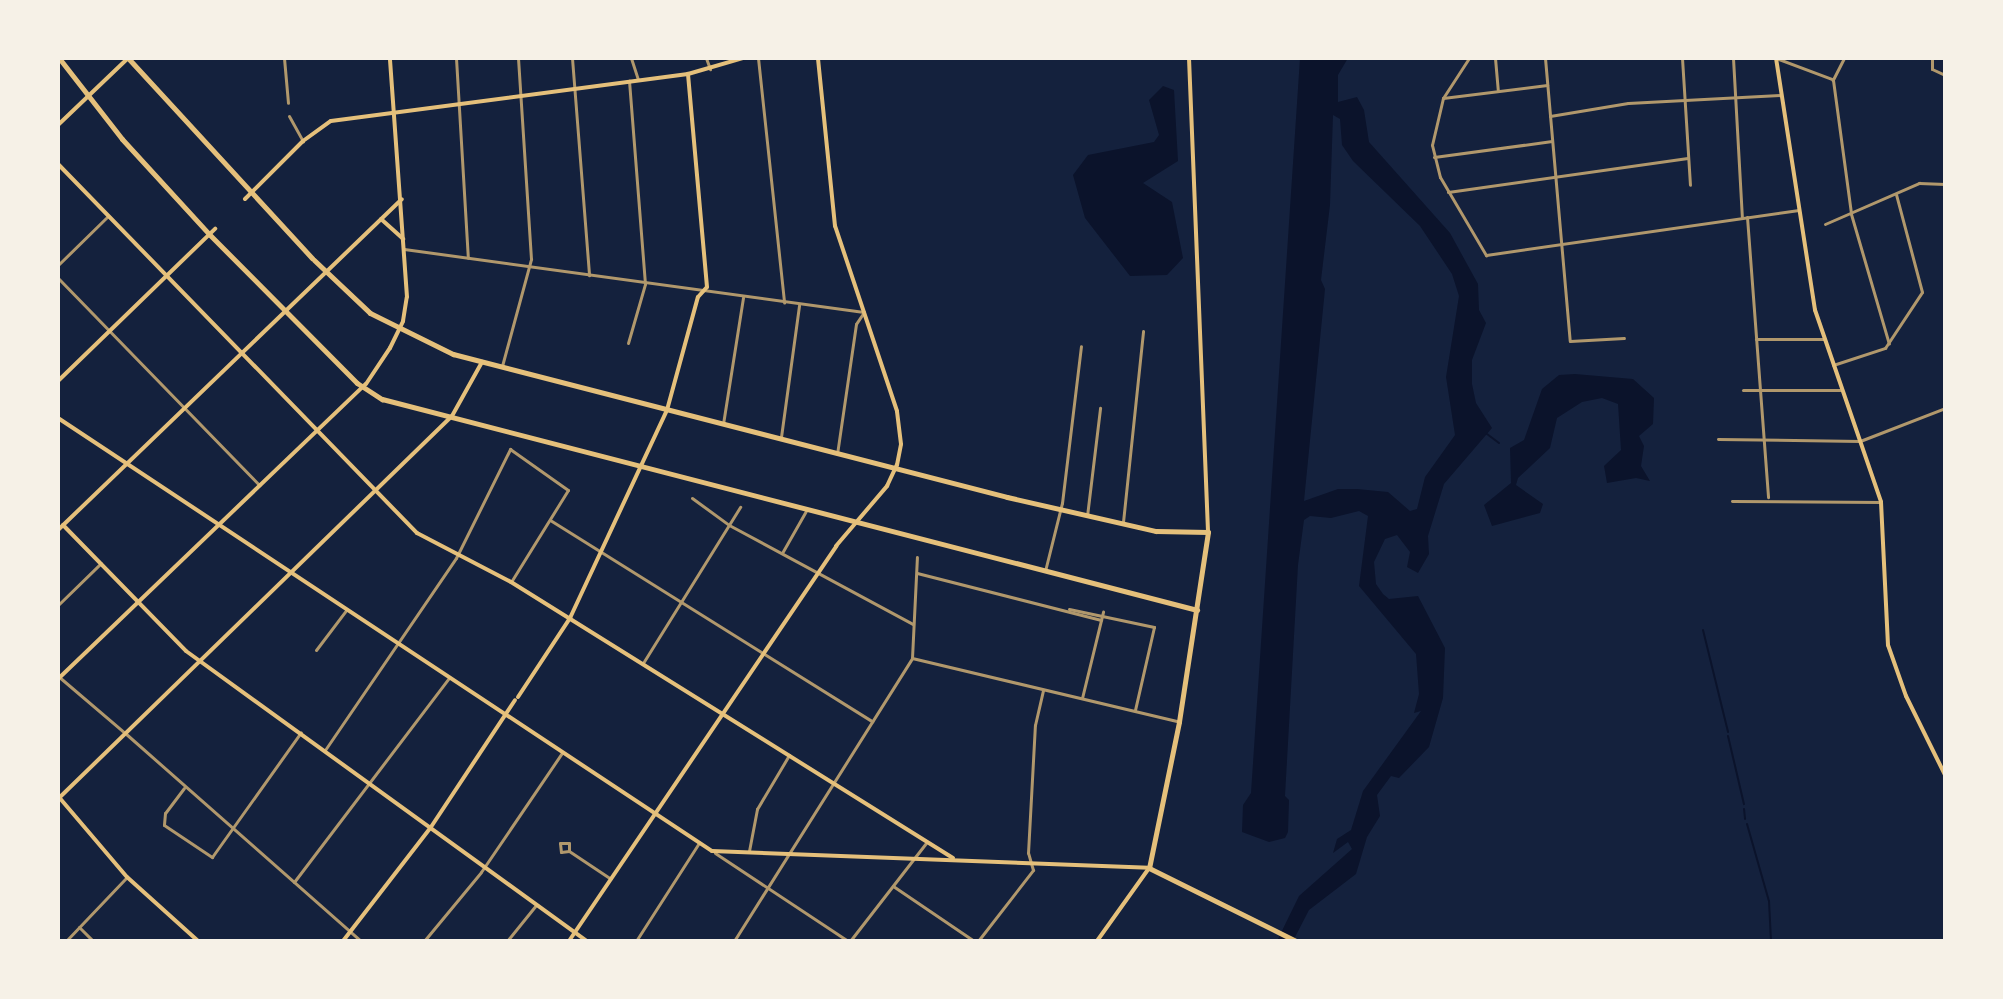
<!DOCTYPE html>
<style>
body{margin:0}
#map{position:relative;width:2003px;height:999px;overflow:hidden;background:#14213d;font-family:Arial,sans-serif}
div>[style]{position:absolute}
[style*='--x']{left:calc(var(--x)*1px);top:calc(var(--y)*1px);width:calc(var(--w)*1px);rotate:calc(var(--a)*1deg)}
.water>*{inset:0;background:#0b132b}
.stream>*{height:2px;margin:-1px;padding:0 1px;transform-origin:1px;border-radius:1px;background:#0b132b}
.minor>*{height:3px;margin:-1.5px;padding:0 1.5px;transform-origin:1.5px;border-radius:1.5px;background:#b1986c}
.tertiary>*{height:3px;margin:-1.5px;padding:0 1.5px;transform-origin:1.5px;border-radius:1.5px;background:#b1986c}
.secondary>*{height:4px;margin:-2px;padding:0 2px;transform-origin:2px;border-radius:2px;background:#e5c07b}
.primary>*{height:4px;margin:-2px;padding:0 2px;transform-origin:2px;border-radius:2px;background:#e5c07b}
.trunk>*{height:5px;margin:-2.5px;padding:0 2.5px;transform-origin:2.5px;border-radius:2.5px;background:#e5c07b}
span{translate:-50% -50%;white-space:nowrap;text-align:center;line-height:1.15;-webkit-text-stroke:8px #f6f1e7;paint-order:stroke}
.frame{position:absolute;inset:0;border:60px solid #f6f1e7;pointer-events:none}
</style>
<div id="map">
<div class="water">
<div style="clip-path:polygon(evenodd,1300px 58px,1348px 58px,1338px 75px,1338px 102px,1357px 97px,1364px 110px,1369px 142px,1450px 233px,1478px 284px,1479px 310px,1486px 323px,1472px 360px,1472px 384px,1476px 403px,1492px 428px,1444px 484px,1428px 536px,1429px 554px,1418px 573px,1407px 567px,1410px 552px,1397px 535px,1385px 539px,1374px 562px,1376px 584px,1383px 594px,1389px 599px,1418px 596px,1445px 648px,1443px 698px,1429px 747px,1399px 778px,1391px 776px,1377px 795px,1380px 816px,1367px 837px,1356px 874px,1309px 910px,1293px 941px,1277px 941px,1299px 896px,1352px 849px,1348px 842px,1333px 853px,1337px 839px,1351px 830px,1363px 791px,1421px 711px,1414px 713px,1419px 694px,1416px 654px,1359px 586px,1368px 516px,1359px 511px,1331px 518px,1310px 516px,1304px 520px,1298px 565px,1285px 796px,1289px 800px,1288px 832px,1285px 838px,1269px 842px,1242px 832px,1243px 805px,1251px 793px,1300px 58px,1333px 115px,1340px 119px,1342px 145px,1353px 161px,1420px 226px,1452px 274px,1459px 296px,1446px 377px,1455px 435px,1425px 477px,1417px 509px,1410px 511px,1388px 492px,1357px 489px,1338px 489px,1304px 501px,1325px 289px,1321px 280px,1330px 205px,1333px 115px)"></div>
<div style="clip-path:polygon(1163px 86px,1174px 90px,1178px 161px,1143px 183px,1172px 202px,1183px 258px,1167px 275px,1130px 276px,1085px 218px,1073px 175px,1088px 155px,1154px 142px,1159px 135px,1149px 100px)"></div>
<div style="clip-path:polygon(1575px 374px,1633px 379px,1654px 398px,1653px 424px,1639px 436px,1644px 446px,1641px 466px,1650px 481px,1636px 478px,1607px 483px,1604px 466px,1621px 450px,1618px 404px,1602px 398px,1582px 402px,1557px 418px,1550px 448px,1518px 478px,1516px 485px,1543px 504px,1540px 513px,1492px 526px,1484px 505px,1511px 483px,1510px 448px,1524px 440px,1542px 389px,1559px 375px)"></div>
</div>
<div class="stream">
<div style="--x:1487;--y:434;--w:15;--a:37"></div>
<div style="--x:1703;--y:630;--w:105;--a:76.2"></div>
<div style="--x:1728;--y:736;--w:70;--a:76.8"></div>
<div style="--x:1744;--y:809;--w:10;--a:84"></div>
<div style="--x:1747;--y:824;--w:80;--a:74.1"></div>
<div style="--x:1769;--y:901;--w:40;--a:87.1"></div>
</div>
<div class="minor">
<div style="--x:284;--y:58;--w:45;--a:84.9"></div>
<div style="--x:456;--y:58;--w:200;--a:86.6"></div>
<div style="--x:572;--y:58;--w:218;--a:85.5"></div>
<div style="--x:631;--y:58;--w:23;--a:72"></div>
<div style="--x:706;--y:58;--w:12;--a:70"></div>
<div style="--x:758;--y:58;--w:246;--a:83.9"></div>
<div style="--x:1469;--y:58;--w:48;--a:123"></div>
<div style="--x:1443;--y:98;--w:48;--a:103.2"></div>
<div style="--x:1432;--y:145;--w:33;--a:76"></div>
<div style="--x:1440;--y:177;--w:91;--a:59.5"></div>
<div style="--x:1486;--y:255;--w:316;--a:-8.2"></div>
<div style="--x:1495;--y:58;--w:32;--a:85"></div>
<div style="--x:1545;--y:58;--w:284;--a:85"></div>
<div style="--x:1570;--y:341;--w:54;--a:-3.2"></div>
<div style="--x:1682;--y:58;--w:127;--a:86.4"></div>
<div style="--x:1733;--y:58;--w:160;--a:86.8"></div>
<div style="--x:1776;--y:58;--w:60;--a:20.6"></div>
<div style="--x:1844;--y:58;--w:25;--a:117"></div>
<div style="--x:1833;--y:80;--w:135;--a:82.3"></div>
<div style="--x:1851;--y:214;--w:135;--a:73.7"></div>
<div style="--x:1932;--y:58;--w:11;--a:90"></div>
<div style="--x:1932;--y:69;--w:14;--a:25"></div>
<div style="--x:1443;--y:98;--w:105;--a:-7.1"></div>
<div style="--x:289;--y:116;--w:29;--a:61"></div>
<div style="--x:1550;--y:116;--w:79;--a:-9.5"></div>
<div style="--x:1628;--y:103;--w:153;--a:-3"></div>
<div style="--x:1434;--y:157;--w:119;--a:-7.7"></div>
<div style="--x:1448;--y:192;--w:242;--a:-8.1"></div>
<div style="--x:1747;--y:217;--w:281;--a:85.7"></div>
<div style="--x:1825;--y:224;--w:103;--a:-23.6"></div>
<div style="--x:1919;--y:183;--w:26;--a:2"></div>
<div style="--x:404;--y:249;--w:464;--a:7.8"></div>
<div style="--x:864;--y:312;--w:14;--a:124"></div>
<div style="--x:856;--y:324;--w:131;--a:98.3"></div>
<div style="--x:58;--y:265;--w:70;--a:-44.4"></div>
<div style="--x:1756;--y:339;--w:68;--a:0"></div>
<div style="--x:628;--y:343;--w:61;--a:-73.9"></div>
<div style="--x:645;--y:284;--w:204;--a:-94.5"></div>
<div style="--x:1833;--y:365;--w:55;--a:-18.1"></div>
<div style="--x:1885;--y:348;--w:67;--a:-56.5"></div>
<div style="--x:1922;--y:292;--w:101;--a:-104.9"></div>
<div style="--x:502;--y:366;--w:111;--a:-74.8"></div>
<div style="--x:531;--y:259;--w:201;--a:-93.7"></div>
<div style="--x:1743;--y:390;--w:98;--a:0"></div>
<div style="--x:723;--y:424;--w:128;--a:-81"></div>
<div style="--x:781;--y:437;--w:133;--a:-82.2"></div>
<div style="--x:1718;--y:439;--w:142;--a:0.8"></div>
<div style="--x:1860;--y:441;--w:91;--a:-21.2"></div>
<div style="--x:692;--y:498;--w:46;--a:36.1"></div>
<div style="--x:729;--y:525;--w:209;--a:28.3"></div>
<div style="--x:1732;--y:501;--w:149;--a:0.4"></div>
<div style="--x:1087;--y:516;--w:109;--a:-83.1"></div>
<div style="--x:550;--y:520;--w:380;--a:32"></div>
<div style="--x:1123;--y:522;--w:192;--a:-84"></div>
<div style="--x:782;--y:553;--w:48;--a:-60.3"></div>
<div style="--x:1045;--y:571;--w:70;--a:-76"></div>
<div style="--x:1062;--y:503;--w:158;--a:-83.1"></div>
<div style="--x:917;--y:573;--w:190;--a:14.3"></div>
<div style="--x:58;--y:605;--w:60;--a:-44.3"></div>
<div style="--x:1069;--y:609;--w:87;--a:12"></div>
<div style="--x:1154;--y:627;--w:85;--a:102.9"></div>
<div style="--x:316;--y:650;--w:51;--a:-52.9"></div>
<div style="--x:912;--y:658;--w:272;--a:13.4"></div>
<div style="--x:643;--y:663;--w:184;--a:-58.1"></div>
<div style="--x:1082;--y:698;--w:89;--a:-76.3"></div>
<div style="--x:125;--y:733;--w:315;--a:41.4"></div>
<div style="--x:325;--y:750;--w:232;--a:-55.7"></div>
<div style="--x:456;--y:558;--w:122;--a:-63.6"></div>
<div style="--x:510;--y:449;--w:71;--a:35.3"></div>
<div style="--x:568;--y:490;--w:108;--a:121.8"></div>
<div style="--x:184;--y:788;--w:31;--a:127"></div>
<div style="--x:165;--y:813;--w:12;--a:95"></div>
<div style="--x:164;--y:825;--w:58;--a:33.7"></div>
<div style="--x:212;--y:857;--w:153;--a:-54.5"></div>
<div style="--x:569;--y:851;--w:8;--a:-90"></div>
<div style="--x:569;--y:843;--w:9;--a:180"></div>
<div style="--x:560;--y:843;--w:9;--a:84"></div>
<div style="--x:561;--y:852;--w:8;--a:-7"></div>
<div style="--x:569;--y:851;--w:50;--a:33.7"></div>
<div style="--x:749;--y:851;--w:43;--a:-79.2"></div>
<div style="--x:757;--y:809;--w:63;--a:-59.3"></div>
<div style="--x:294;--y:882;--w:256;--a:-52.8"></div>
<div style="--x:893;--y:886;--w:98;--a:34.2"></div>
<div style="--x:79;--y:927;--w:20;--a:45"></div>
<div style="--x:66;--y:941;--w:88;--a:-46.4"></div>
<div style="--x:424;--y:941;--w:89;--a:-50.4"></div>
<div style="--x:481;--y:872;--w:144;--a:-55.8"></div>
<div style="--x:507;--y:941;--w:46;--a:-51.1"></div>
<div style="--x:636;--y:941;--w:117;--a:-57.3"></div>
<div style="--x:734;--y:941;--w:334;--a:-57.8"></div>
<div style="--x:912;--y:658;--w:101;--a:-87.2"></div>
<div style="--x:850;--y:941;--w:124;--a:-52.2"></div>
<div style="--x:978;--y:941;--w:90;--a:-52.2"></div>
<div style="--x:1033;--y:870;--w:18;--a:-106"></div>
<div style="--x:1028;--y:853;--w:128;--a:-86.9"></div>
<div style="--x:1035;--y:725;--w:36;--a:-77"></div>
</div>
<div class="tertiary">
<div style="--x:58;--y:278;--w:289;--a:45.8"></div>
<div style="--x:58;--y:676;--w:88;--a:40.4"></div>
<div style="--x:715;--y:853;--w:159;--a:33.5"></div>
</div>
<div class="secondary">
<div style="--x:1776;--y:58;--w:255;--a:81.2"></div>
<div style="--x:1815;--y:310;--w:203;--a:71"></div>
<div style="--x:1881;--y:502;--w:143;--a:87.2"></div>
<div style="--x:1888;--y:645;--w:54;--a:70.6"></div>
<div style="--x:1906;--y:696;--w:88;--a:63.7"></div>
<div style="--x:58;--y:164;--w:515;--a:45.79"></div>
<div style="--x:417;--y:533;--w:106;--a:27.5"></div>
<div style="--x:511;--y:582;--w:521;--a:31.98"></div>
<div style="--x:245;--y:199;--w:82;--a:-45"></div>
<div style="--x:303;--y:141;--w:34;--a:-36"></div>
<div style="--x:331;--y:121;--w:360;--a:-7.5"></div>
<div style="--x:688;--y:74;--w:57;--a:-16.2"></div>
<div style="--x:381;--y:219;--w:30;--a:42"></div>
<div style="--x:58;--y:381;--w:219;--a:-44.1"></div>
<div style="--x:58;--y:418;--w:784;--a:33.51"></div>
<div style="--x:712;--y:851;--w:437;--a:2.2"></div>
<div style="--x:63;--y:525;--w:176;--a:45.7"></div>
<div style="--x:186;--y:651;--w:494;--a:35.9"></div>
<div style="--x:58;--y:530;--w:477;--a:-43.9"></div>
<div style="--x:58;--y:679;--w:426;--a:-43.8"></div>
<div style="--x:366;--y:384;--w:43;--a:-56.3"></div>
<div style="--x:390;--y:348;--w:30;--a:-64"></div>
<div style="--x:403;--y:321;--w:24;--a:-81"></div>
<div style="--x:407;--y:297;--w:240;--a:-94.1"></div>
<div style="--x:518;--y:697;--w:95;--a:-56.6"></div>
<div style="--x:570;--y:618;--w:230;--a:-65"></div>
<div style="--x:667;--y:410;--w:117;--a:-74.7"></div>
<div style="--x:698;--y:297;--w:13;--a:-48"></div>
<div style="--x:707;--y:287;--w:214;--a:-95.1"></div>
<div style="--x:59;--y:798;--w:548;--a:-44.19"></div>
<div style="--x:452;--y:416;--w:62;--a:-60.9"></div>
<div style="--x:343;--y:941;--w:144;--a:-52.3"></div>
<div style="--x:431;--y:827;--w:152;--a:-56.5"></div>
<div style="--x:569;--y:941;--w:477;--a:-55.9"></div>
<div style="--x:836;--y:546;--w:79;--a:-49.6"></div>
<div style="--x:887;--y:486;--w:23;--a:-65"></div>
<div style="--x:897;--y:465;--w:21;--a:-79"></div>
<div style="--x:901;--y:444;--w:33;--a:-97"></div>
<div style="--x:897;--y:411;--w:195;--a:-108.5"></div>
<div style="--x:835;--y:226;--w:169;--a:-95.8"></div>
</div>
<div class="primary">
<div style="--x:1189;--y:58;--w:473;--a:87.7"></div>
<div style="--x:58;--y:125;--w:97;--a:-43.7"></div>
<div style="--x:58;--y:796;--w:106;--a:49.6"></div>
<div style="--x:127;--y:877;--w:96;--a:42"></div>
<div style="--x:1097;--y:941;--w:90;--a:-54.5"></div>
</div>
<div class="trunk">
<div style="--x:59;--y:58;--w:103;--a:52.1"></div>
<div style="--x:122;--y:139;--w:129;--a:47.5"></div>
<div style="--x:209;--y:234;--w:210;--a:45.2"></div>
<div style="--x:357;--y:383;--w:30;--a:33"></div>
<div style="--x:382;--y:399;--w:842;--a:14.51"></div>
<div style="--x:128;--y:58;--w:272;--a:47.4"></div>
<div style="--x:314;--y:260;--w:77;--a:43.4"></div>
<div style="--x:370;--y:313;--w:93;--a:26.3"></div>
<div style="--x:453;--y:354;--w:572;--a:14.47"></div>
<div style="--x:1007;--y:497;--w:153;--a:12.9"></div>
<div style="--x:1156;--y:531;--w:52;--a:1.1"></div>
<div style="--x:1208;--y:532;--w:192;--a:98.7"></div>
<div style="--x:1179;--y:722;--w:149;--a:101.6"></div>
<div style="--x:1149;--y:868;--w:164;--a:26.4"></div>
</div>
<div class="frame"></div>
</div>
